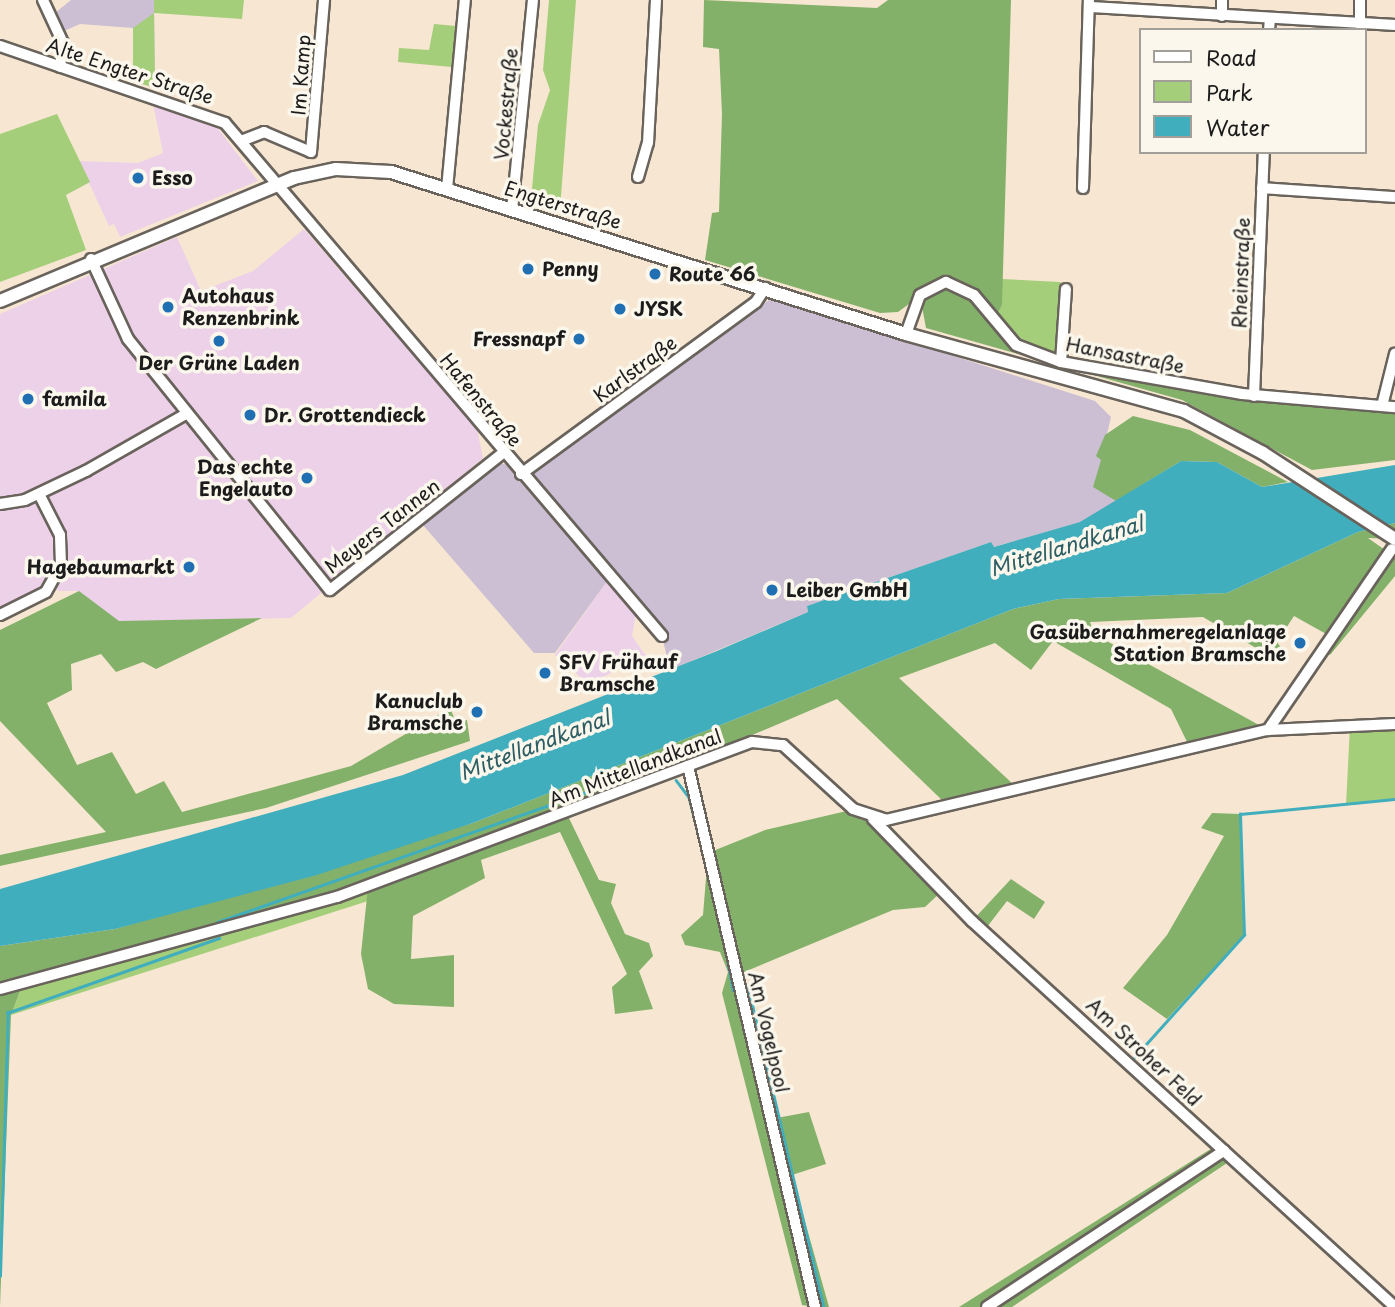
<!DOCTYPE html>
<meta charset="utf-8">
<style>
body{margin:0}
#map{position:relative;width:1395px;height:1307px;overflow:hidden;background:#f7e7d2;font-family:"Playpen Sans",sans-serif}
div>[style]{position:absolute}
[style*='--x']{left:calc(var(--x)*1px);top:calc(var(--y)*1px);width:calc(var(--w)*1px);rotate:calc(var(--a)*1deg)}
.built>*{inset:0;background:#edd1e9}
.industrial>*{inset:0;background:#ccbfd4}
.green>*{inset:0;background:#a5ce7a}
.forest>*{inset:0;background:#84b16a}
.water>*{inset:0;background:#40aebd}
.stream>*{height:2.5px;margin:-1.25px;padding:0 1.25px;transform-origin:1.25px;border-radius:1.25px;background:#40aebd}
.roads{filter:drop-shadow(2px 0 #69635c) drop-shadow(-2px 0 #69635c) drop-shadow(0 2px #69635c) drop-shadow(0 -2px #69635c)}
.minor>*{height:10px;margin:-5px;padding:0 5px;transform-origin:5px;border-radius:5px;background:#fff}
.major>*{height:12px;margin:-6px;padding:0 6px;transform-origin:6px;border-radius:6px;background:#fff}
.dots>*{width:19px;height:19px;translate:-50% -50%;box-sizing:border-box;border:4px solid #fbf7ec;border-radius:50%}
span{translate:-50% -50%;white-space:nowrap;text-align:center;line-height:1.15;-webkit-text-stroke:7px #fbf7ec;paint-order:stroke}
.street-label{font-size:19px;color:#1c1c1c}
.poi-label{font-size:19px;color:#1c1c1c;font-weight:700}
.left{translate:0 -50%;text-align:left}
.right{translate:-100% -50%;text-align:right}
.water-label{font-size:21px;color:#2c5e64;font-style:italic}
.legend{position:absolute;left:1139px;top:28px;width:228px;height:126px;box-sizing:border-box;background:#fbf7ec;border:2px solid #a29f99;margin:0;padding:9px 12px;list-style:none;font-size:21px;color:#1c1c1c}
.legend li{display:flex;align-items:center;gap:14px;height:35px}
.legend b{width:35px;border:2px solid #a29f99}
</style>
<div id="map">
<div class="built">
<div style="clip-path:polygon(153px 104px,213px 122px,258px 181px,120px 237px,114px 224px,109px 226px,79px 161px,138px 163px,163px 153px)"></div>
<div style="clip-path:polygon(304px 229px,477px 429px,483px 458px,291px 618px,119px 622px,78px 591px,59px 591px,48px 584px,0 608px,0 314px,177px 237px,201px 291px,253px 271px)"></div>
<div style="clip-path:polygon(608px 580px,636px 613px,632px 636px,646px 656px,588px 684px,555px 655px)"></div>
</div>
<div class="industrial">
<div style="clip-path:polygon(71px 0,154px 0,155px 88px,133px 81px,133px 28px,80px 24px,64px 31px,55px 13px)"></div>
<div style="clip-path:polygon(772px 298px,1095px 401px,1111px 417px,1101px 460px,1104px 490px,1116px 501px,1081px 522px,993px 547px,991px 542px,807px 606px,808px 612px,670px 670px,662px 636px,521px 474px)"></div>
<div style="clip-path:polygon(496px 463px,511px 465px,608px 580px,555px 653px,534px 653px,422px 524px)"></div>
</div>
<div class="green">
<div style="clip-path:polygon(154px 0,244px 0,242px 19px,154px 13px,155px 88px,133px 81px,133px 28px,154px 13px)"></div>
<div style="clip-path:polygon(549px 0,576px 0,560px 209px,531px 199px,538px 125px,550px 90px,543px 70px)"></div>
<div style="clip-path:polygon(434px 24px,456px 26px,452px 67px,398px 62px,399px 48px,429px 50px)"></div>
<div style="clip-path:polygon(57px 114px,90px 182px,66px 195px,86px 250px,0 282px,0 134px)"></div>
<div style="clip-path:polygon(1002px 279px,1060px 282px,1066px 289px,1061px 362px,1016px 345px,992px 321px,1002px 305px)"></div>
<div style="clip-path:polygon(1395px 724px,1395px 799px,1346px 805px,1350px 726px)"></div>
<div style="clip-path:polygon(368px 886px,368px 901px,11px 1015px,23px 983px)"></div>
</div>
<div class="forest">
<div style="clip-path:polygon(704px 0,877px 8px,888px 0,1011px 0,1002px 305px,993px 322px,1037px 354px,1323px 408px,1395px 411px,1395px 460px,1312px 470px,1182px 400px,926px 328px,920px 296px,898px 312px,880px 313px,705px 260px,712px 213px,719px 212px,722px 114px,719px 49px,703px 47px)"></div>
<div style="clip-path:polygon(1133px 416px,1190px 430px,1288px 482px,1262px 487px,1217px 462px,1181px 461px,1116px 501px,1093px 487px,1101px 460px,1096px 456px,1105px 435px)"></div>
<div style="clip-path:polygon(1395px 523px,1395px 539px,1368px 538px,1395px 557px,1395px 576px,1330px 655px,1319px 648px,1328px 635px,1294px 616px,1277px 642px,1288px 658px,1282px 663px,1203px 617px,1090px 622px,1094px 634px,1268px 730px,1190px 748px,1171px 709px,1053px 641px,1031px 670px,995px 643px,899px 678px,1014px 785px,944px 802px,837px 699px,567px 814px,599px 880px,616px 884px,611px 903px,625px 934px,649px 943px,653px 956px,639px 971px,653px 1009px,615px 1014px,612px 987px,627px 974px,560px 832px,481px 860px,485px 878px,413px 916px,411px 959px,454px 955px,454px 1007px,394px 1004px,368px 989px,361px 954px,368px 887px,23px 983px,11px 1015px,0 1307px,0 946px,115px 929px,473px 823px,1013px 609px,1059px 599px,1227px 593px,1358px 532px)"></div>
<div style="clip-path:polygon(79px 591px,119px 621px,262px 618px,156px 669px,143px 662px,116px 672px,101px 654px,71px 664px,72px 690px,47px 703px,77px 765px,112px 752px,136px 794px,164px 781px,182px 812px,351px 766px,450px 708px,456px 722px,467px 720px,470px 741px,266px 808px,0 866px,0 855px,106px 832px,0 721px,0 630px)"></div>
<div style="clip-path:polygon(851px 810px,862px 820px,876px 817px,941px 892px,925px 907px,893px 910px,737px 975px,771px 1119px,809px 1112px,826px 1164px,792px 1175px,829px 1307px,814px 1307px,802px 1305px,722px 993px,728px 972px,720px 952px,685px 945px,681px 935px,703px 915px,708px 853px,765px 830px)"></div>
<div style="clip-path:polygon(1212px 813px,1240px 814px,1244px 935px,1167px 1019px,1123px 988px,1167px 935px,1224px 836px,1201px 828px)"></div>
<div style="clip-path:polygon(1011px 879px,1045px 902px,1034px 919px,1007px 901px,984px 931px,972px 921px)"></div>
<div style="clip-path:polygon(1217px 1145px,1233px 1159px,1012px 1307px,959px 1307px)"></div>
</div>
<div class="water">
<div style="clip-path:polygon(1181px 461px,1217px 462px,1262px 487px,1395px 465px,1395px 523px,1358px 532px,1227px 593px,1059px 599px,1013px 609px,473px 823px,317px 875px,115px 929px,0 946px,0 889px,403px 775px,717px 651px,808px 612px,807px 606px,991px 542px,994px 547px,1080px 522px)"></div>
</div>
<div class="stream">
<div style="--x:676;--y:780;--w:21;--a:53"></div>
<div style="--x:689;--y:797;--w:73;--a:75.8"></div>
<div style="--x:217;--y:922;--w:479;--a:-19.4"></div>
<div style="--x:669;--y:763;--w:5;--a:79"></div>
<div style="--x:721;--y:925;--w:66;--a:79.5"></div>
<div style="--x:748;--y:986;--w:330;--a:76.7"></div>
<div style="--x:7;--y:1013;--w:225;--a:-19.5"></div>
<div style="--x:1130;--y:1062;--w:171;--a:-48.1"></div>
<div style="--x:1244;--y:935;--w:121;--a:-91.9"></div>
<div style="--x:1240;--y:814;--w:156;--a:-5.5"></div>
<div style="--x:0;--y:1276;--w:264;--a:-88.3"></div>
</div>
<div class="roads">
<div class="minor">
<div style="--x:43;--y:0;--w:47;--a:65.1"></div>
<div style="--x:63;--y:43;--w:24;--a:97"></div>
<div style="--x:1222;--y:0;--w:16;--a:90"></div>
<div style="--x:1360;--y:0;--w:24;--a:90"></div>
<div style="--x:1091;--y:7;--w:305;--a:3.4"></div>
<div style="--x:1269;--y:30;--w:11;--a:-85"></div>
<div style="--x:0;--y:46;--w:238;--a:18.9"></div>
<div style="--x:225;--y:123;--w:674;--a:49.57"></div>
<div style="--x:241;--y:141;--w:25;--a:-21"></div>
<div style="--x:264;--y:132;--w:51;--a:23.1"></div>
<div style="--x:311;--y:152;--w:153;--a:-85.1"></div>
<div style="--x:638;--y:177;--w:35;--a:-74"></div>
<div style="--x:648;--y:143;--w:143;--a:-86.8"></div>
<div style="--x:1083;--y:188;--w:188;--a:-88.2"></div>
<div style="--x:1262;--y:188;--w:133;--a:3.9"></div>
<div style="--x:447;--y:189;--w:190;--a:-84.6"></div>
<div style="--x:512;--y:210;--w:211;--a:-84.3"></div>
<div style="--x:91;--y:259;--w:88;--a:65.2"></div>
<div style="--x:128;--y:339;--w:322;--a:51.2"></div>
<div style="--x:330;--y:590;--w:221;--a:-38.4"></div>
<div style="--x:906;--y:334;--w:41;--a:-70.3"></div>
<div style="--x:920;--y:295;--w:29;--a:-27"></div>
<div style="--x:946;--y:282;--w:31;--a:25"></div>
<div style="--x:974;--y:295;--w:65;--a:50"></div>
<div style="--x:1016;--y:345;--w:48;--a:20.7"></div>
<div style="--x:1061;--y:362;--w:184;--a:10"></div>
<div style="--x:1242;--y:394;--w:154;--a:4.9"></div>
<div style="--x:1061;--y:362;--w:73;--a:-86.1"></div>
<div style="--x:1254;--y:396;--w:244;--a:-87.7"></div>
<div style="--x:1382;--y:406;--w:54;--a:-76"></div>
<div style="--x:521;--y:474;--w:291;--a:-36.2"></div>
<div style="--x:756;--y:302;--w:17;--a:-57"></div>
<div style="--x:0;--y:504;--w:25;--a:-9"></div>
<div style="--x:25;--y:500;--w:68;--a:-25.4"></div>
<div style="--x:86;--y:471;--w:115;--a:-29.7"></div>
<div style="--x:0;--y:615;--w:51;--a:-26.6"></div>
<div style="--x:46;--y:592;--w:31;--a:-61"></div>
<div style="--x:61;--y:565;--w:30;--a:-92"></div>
<div style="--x:60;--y:535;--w:46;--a:-117.1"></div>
<div style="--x:1268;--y:730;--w:219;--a:-55.6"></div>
<div style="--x:688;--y:766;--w:556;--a:76.79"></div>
<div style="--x:873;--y:819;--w:142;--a:45.9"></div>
<div style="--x:972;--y:921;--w:573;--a:42.38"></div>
<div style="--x:0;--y:989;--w:349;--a:-15.3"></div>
<div style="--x:337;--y:897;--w:443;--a:-20.5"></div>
<div style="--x:752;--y:742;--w:31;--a:6"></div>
<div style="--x:783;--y:745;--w:95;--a:42.4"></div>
<div style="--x:853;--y:809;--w:35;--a:18"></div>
<div style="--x:886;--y:820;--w:392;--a:-13.3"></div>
<div style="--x:1268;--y:730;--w:127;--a:-2.7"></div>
<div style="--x:987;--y:1307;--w:284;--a:-33.4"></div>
</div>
<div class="major">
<div style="--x:0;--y:301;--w:319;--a:-22.7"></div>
<div style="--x:294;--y:178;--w:43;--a:-12.1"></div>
<div style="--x:336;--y:169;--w:55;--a:3.1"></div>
<div style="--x:391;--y:172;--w:540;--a:17.46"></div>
<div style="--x:906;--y:334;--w:288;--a:15.5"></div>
<div style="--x:1184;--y:411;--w:89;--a:28"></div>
<div style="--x:1263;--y:453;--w:158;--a:33.1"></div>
</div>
</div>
<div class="dots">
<div style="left:138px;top:178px;background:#1f6fb2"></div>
<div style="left:528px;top:269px;background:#1f6fb2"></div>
<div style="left:655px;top:274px;background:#1f6fb2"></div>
<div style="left:168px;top:307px;background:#1f6fb2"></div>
<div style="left:620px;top:309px;background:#1f6fb2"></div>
<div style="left:579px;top:339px;background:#1f6fb2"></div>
<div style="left:219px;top:341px;background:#1f6fb2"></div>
<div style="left:28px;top:399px;background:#1f6fb2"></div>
<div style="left:250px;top:415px;background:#1f6fb2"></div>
<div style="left:307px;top:478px;background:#1f6fb2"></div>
<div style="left:189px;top:567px;background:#1f6fb2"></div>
<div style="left:772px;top:590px;background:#1f6fb2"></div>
<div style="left:1300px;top:643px;background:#1f6fb2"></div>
<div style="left:545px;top:673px;background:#1f6fb2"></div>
<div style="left:477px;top:712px;background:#1f6fb2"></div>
</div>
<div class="street-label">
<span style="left:130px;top:71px;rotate:18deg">Alte Engter Straße</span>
<span style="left:301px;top:75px;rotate:-86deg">Im Kamp</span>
<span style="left:506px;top:104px;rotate:-85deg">Vockestraße</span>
<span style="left:563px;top:205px;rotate:17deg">Engterstraße</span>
<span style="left:1241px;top:273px;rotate:-88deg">Rheinstraße</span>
<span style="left:1125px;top:355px;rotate:11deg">Hansastraße</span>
<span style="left:635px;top:369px;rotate:-36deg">Karlstraße</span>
<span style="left:481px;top:400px;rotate:50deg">Hafenstraße</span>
<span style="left:382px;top:526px;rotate:-38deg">Meyers Tannen</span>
<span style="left:635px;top:768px;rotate:-21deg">Am Mittellandkanal</span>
<span style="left:769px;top:1032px;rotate:77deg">Am Vogelpool</span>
<span style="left:1144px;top:1052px;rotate:43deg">Am Stroher Feld</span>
</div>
<div class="poi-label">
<span class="left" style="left:152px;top:178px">Esso</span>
<span class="left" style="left:542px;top:269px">Penny</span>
<span class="left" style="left:669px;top:274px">Route 66</span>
<span class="left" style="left:182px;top:307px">Autohaus<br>Renzenbrink</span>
<span class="left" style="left:634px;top:309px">JYSK</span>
<span class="right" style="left:565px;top:339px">Fressnapf</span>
<span style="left:219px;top:363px">Der Grüne Laden</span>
<span class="left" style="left:42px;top:399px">famila</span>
<span class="left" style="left:264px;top:415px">Dr. Grottendieck</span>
<span class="right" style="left:293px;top:478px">Das echte<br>Engelauto</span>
<span class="right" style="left:175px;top:567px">Hagebaumarkt</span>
<span class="left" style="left:786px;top:590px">Leiber GmbH</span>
<span class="right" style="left:1286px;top:643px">Gasübernahmeregelanlage<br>Station Bramsche</span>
<span class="left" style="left:559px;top:673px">SFV Frühauf<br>Bramsche</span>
<span class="right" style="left:463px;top:712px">Kanuclub<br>Bramsche</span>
</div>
<div class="water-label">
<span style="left:1066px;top:545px;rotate:-17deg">Mittellandkanal</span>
<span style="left:534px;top:744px;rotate:-21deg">Mittellandkanal</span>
</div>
<ul class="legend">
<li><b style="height:9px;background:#fff"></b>Road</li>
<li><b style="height:19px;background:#a5ce7a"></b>Park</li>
<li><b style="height:19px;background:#40aebd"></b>Water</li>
</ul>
</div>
